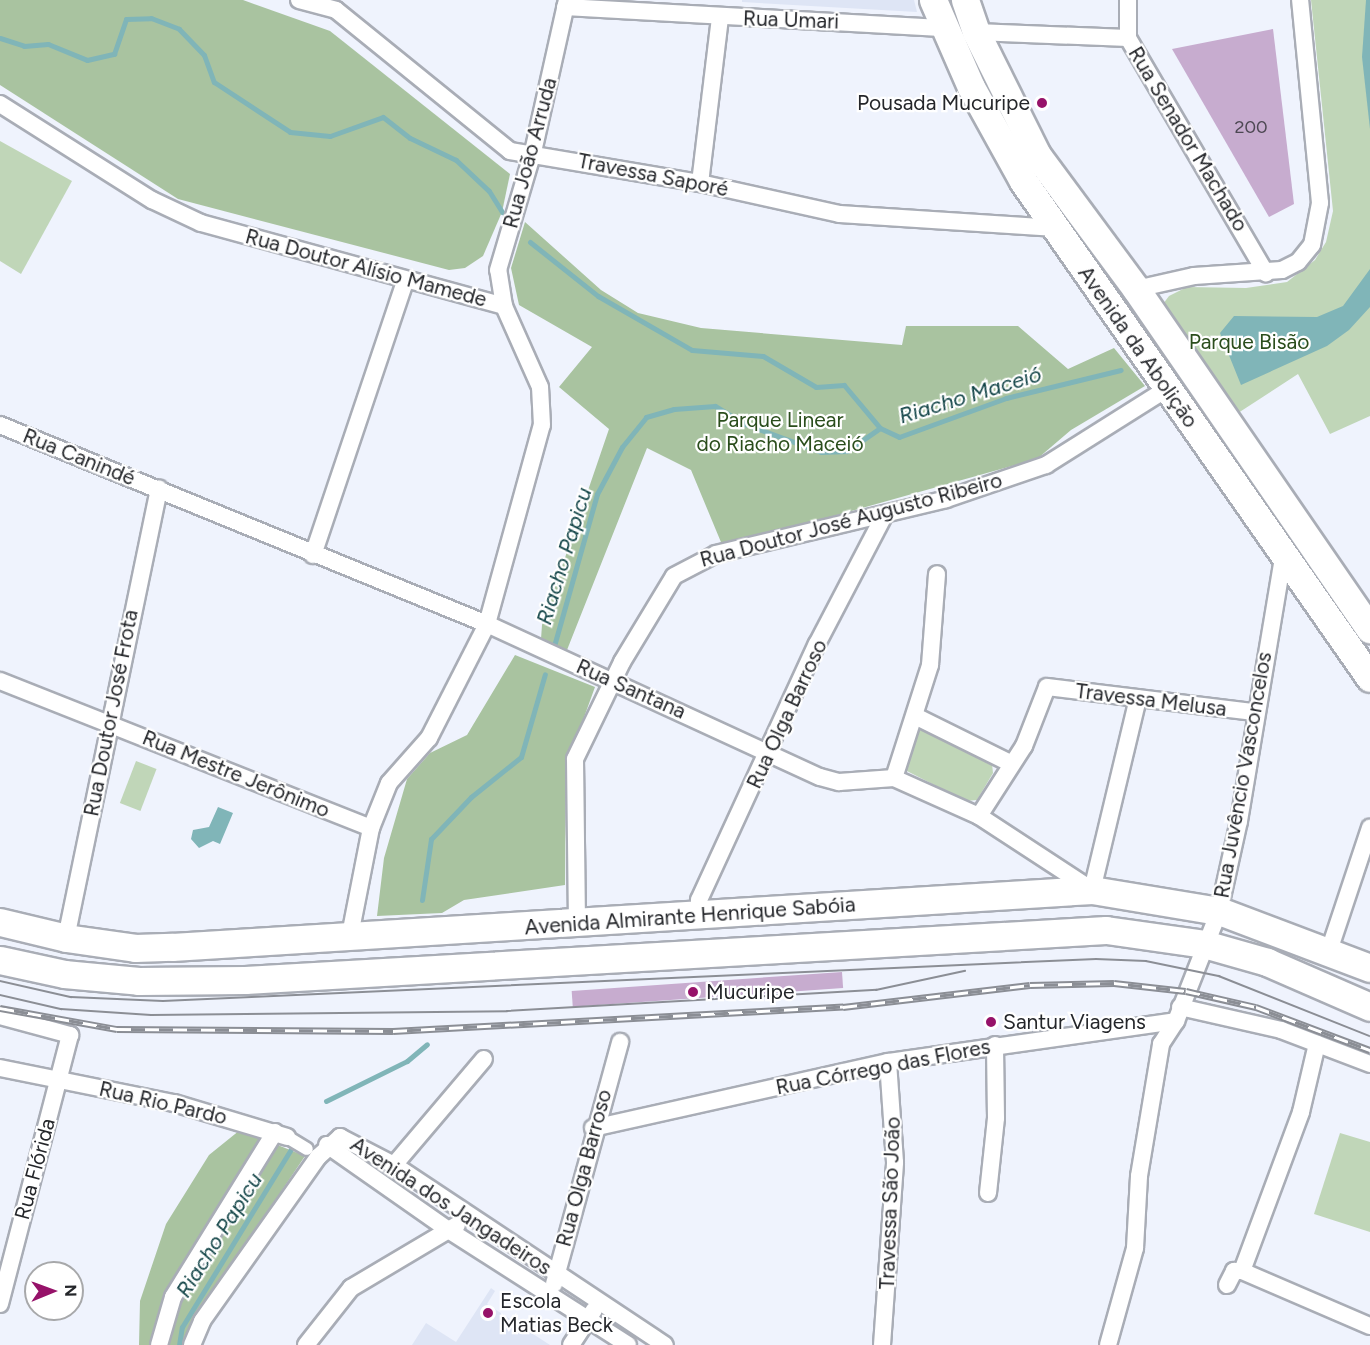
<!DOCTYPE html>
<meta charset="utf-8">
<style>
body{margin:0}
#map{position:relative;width:1370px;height:1345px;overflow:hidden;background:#eff3fd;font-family:Figtree,sans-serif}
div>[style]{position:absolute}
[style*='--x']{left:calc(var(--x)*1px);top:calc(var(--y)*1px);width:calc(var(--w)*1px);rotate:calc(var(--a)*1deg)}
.built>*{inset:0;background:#dee5f5}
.green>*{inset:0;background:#c0d6b8;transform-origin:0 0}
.forest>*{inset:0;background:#a9c3a0}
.water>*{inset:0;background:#80b5b8}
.stream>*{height:5px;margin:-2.5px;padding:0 2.5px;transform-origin:2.5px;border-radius:2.5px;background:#80b5b8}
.building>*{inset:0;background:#c7accf;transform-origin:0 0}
.roads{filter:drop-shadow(2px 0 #a9adb6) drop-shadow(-2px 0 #a9adb6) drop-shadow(0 2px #a9adb6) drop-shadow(0 -2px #a9adb6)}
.pedestrian>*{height:12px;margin:-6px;padding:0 6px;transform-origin:6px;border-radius:6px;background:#fff}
.minor>*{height:16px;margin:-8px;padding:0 8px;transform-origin:8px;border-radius:8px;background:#fff}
.primary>*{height:27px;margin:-13.5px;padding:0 13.5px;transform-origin:13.5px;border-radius:13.5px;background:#fff}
.trunk>*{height:27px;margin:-13.5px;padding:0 13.5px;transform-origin:13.5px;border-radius:13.5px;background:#fff}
.tram>*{height:1.5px;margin:-0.75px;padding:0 0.75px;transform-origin:0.75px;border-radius:0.75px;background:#8b8e95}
.rail>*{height:7px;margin-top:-3.5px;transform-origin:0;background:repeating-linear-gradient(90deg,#fff 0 14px,#8b8e95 0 28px);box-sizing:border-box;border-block:2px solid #8b8e95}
.dots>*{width:16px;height:16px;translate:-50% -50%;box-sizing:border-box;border:3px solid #fff;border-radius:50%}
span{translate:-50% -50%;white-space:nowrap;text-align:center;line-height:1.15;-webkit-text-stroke:4.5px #fff;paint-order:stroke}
.number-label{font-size:18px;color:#4d4853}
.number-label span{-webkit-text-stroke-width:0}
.street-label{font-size:21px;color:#24262a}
.poi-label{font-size:21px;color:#24262a}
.right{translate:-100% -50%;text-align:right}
.left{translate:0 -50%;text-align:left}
.park-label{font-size:21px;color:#2a4d1c}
.water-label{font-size:22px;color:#134548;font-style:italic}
.north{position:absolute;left:24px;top:1261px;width:60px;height:60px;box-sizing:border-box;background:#fff;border:2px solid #a7a8aa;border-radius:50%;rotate:89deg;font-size:16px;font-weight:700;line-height:24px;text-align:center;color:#24262a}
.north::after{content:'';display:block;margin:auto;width:21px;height:27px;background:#961269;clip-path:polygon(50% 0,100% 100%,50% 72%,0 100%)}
</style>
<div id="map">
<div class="built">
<div style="clip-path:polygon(742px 0,914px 0,917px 12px,742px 2px)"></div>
<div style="clip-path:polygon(491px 1288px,495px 1291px,487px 1304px,550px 1345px,412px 1345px,426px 1323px,456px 1342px)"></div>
</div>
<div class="green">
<div style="clip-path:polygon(1311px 0,1370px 0,1370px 416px,1330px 434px,1298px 374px,1235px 415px,1160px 308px,1169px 296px,1187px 287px,1246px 288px,1287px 282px,1315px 260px,1326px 242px,1333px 211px)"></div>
<div style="clip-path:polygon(0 141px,72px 181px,21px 274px,0 261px)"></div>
<div style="clip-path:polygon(922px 725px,992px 764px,993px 773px,977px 800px,966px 801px,899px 767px)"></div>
<div style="left:136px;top:761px;width:22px;height:45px;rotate:21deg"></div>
<div style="clip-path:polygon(1340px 1133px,1370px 1142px,1370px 1232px,1314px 1214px)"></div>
</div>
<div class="forest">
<div style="clip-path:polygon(0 0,243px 0,330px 31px,510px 174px,502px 212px,483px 256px,465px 268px,449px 270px,178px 199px,0 85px)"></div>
<div style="clip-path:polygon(525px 222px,601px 290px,638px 313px,701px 328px,902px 345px,906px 326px,1018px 326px,1068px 369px,1114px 348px,1145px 386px,1071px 430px,1037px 459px,723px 547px,691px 470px,647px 448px,567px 650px,541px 639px,542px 625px,609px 429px,559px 387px,592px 347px,519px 305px,511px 268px)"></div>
<div style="clip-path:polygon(515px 655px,595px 687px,566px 767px,565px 885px,464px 900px,442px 913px,377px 916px,384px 858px,407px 779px,430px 753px,467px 735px)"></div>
<div style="clip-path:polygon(240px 1130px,305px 1156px,185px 1335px,184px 1345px,139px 1345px,140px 1301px,166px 1224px,209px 1155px)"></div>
</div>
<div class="water">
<div style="clip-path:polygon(1366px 0,1370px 0,1370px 129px,1362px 57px)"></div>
<div style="clip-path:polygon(1370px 269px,1370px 307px,1349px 330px,1327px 346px,1241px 385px,1220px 333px,1234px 316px,1317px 317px,1343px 306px)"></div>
<div style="clip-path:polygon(218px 807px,233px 813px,220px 844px,213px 841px,199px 848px,191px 839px,193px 830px,209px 827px)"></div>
</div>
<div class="stream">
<div style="--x:0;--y:38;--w:25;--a:18"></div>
<div style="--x:24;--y:46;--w:24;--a:-5"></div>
<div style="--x:48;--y:44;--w:42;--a:22.3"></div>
<div style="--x:87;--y:60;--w:28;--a:-13"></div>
<div style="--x:114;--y:54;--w:37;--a:-71"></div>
<div style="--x:126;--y:19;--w:25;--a:-2"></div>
<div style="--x:151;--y:18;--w:30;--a:21"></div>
<div style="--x:179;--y:29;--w:36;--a:46"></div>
<div style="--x:204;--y:55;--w:29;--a:70"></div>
<div style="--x:214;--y:82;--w:91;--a:33.3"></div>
<div style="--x:290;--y:132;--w:40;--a:5.7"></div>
<div style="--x:330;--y:136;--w:56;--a:-19.7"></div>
<div style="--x:383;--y:117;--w:34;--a:38"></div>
<div style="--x:410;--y:138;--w:51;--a:25.6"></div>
<div style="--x:456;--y:160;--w:45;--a:43.2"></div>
<div style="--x:489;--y:191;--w:25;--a:58"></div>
<div style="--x:530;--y:242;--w:87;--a:38.5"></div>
<div style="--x:598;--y:296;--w:108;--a:29.9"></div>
<div style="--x:692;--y:350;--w:71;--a:4.8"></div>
<div style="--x:763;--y:356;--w:61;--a:30.3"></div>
<div style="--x:816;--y:387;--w:28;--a:-4"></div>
<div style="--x:844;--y:385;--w:56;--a:50.1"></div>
<div style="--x:880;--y:428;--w:21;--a:25"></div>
<div style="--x:899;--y:437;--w:114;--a:-20"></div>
<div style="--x:1006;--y:398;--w:118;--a:-13.7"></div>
<div style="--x:554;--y:646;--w:158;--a:-74.2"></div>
<div style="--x:597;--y:494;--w:53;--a:-62"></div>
<div style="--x:622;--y:447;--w:38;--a:-51"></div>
<div style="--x:646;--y:417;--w:29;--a:-16"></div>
<div style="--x:674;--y:409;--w:41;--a:-4.2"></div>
<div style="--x:715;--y:406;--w:35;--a:31"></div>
<div style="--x:745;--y:424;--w:81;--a:20.2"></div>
<div style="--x:821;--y:452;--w:26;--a:-2"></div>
<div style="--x:847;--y:451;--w:40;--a:-34.9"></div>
<div style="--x:422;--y:900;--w:62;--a:-81.6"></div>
<div style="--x:431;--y:839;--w:58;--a:-46.4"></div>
<div style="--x:471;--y:797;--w:64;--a:-38.7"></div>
<div style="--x:521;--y:757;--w:86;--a:-73.9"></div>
<div style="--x:326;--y:1101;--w:90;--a:-26.3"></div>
<div style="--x:407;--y:1061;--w:26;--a:-40"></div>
<div style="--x:179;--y:1345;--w:18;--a:-81"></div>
<div style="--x:182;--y:1327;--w:212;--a:-58.5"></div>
</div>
<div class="building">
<div style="clip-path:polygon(1273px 29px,1294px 204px,1269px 217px,1172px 49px)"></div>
<div style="left:842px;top:972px;width:16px;height:271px;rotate:86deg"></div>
</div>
<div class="roads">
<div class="pedestrian">
<div style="--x:287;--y:1137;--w:23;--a:31"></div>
</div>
<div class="minor">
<div style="--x:299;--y:0;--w:38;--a:15"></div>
<div style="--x:336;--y:10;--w:224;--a:39"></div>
<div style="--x:510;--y:151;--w:193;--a:9.6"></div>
<div style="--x:700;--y:183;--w:143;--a:12.5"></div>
<div style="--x:840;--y:214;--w:216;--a:3.7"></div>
<div style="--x:1128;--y:0;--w:38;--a:90"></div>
<div style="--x:1128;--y:38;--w:273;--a:59.6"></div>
<div style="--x:565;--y:7;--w:381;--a:3.2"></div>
<div style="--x:976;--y:32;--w:152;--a:2.3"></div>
<div style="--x:0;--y:104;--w:180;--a:32.3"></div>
<div style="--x:152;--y:200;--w:54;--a:25.1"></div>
<div style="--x:201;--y:223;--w:314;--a:15.3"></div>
<div style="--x:700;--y:183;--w:167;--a:-83.1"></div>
<div style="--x:1136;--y:289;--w:59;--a:-12.6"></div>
<div style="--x:1194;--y:276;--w:88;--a:-3.9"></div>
<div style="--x:1282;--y:270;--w:18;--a:-27"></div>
<div style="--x:1298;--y:262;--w:22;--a:-51"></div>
<div style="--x:1312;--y:245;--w:43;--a:-79.2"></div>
<div style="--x:1320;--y:203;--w:204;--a:-95.6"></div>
<div style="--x:0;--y:425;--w:526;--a:22.23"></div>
<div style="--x:487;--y:624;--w:366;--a:24.7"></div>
<div style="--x:820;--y:777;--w:20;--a:15"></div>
<div style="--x:839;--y:782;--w:55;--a:-4.2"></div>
<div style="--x:894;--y:778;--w:93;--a:24.1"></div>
<div style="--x:979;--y:816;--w:135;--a:33.2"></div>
<div style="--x:1092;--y:890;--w:197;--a:-76.5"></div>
<div style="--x:313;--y:555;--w:289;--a:-71.4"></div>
<div style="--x:0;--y:681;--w:399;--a:21.6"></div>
<div style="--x:371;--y:828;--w:109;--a:101.1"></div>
<div style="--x:915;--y:716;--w:106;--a:26.3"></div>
<div style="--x:894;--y:778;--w:119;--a:-72.3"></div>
<div style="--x:930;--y:665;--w:91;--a:-85.6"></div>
<div style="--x:979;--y:816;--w:83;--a:-57.3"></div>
<div style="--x:1024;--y:746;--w:63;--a:-68.7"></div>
<div style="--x:1047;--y:687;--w:209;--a:6.9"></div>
<div style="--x:371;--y:828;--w:48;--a:-68.2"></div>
<div style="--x:389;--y:783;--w:60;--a:-48.4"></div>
<div style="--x:429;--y:738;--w:128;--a:-63"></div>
<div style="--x:487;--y:624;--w:206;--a:-74.6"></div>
<div style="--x:542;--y:425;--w:38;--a:-93"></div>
<div style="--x:540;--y:387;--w:89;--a:-114"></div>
<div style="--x:504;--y:306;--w:36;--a:-99"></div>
<div style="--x:498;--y:270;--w:123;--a:-73.5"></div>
<div style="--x:533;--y:152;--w:156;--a:-77.4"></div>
<div style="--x:700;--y:915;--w:15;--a:-94"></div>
<div style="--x:699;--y:900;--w:282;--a:-65.3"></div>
<div style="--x:817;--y:644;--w:144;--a:-62.4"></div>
<div style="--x:577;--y:923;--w:164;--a:-90.7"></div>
<div style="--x:575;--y:759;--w:108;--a:-64.1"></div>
<div style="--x:622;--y:662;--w:100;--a:-58.8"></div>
<div style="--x:674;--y:576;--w:47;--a:-27.6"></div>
<div style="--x:716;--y:554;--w:236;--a:-13.4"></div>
<div style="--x:946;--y:499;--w:106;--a:-18.8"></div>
<div style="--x:1046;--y:465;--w:141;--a:-32.2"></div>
<div style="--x:66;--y:938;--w:459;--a:-78.3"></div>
<div style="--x:1329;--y:951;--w:130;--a:-71.6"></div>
<div style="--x:1180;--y:1007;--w:104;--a:12.8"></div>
<div style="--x:1281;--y:1030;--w:95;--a:20.9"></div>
<div style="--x:0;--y:1016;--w:73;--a:15.2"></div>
<div style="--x:70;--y:1035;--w:278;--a:104.6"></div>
<div style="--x:0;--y:1068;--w:177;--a:11.4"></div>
<div style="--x:174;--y:1103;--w:118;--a:16.7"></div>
<div style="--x:593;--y:1128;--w:302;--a:-12.6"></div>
<div style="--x:888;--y:1062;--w:291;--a:-8.1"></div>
<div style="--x:327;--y:1145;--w:150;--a:35"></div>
<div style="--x:450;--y:1231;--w:211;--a:32.6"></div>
<div style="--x:394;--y:1165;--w:139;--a:-49.7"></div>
<div style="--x:988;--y:1193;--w:75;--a:-83.9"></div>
<div style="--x:996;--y:1118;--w:73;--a:-90.8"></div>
<div style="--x:1242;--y:1271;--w:139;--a:23.3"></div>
<div style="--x:554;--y:1284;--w:251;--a:-74.7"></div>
<div style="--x:1227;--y:1285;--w:16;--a:-63"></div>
<div style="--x:1234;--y:1271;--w:8;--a:0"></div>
<div style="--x:1242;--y:1271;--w:170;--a:-69.6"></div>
<div style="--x:1301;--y:1112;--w:70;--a:-76.8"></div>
<div style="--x:159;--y:1345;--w:50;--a:-73.7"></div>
<div style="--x:173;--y:1297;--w:194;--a:-58.3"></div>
<div style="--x:192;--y:1345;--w:26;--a:-67"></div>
<div style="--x:202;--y:1321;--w:201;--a:-54.7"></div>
<div style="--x:318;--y:1157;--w:30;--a:-42"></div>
<div style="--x:340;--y:1137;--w:61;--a:27.4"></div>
<div style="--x:394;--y:1165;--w:325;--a:33.6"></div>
<div style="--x:306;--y:1345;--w:73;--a:-51.7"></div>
<div style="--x:351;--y:1288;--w:123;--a:-30.7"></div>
<div style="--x:571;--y:1345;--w:42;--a:-56.7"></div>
<div style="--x:882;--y:1345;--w:183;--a:-85.9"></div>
<div style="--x:895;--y:1162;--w:100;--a:-94"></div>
<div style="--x:1108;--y:1345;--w:101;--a:-74.4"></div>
<div style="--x:1135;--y:1248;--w:72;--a:-86.8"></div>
<div style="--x:1139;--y:1176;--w:134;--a:-80.5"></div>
<div style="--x:1161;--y:1044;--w:27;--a:-57"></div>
<div style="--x:1176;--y:1021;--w:118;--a:-68.6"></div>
<div style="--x:1219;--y:911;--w:92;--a:-77.5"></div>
<div style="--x:1239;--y:821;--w:274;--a:-80.5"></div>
</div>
<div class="primary">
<div style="--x:933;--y:0;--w:95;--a:66.4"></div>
<div style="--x:971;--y:87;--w:107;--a:61"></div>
<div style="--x:1023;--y:181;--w:606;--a:55.08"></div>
<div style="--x:965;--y:0;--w:34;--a:71"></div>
<div style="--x:976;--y:32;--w:137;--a:63.6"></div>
<div style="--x:1037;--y:155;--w:167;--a:53.5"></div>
<div style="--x:1136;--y:289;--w:413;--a:55.5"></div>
</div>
<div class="trunk">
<div style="--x:0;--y:922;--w:68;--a:13.6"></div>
<div style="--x:66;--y:938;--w:70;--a:8.2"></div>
<div style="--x:135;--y:948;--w:37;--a:-2"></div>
<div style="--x:172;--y:947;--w:922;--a:-3.55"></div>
<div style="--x:1092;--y:890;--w:129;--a:9.4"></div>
<div style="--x:1219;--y:911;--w:161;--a:20.7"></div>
<div style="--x:0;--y:960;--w:66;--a:12.3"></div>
<div style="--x:64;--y:974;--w:75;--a:5.3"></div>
<div style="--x:139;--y:981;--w:106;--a:-0.5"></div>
<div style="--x:245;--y:980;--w:862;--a:-3.32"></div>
<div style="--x:1106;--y:930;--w:99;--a:8.1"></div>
<div style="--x:1204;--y:944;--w:66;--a:15.9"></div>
<div style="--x:1267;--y:962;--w:112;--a:23.6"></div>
</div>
</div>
<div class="tram">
<div style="--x:0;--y:981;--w:73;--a:12.7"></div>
<div style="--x:71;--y:997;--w:92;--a:2.5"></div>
<div style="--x:163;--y:1001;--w:934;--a:-2.58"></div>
<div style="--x:1096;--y:959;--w:50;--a:2.3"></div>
<div style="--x:1146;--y:961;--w:75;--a:11.6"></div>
<div style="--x:1219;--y:976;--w:162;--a:21.7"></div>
<div style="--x:0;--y:995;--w:63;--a:12.9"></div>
<div style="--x:61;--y:1009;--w:90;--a:3.8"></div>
<div style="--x:151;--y:1015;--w:356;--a:-0.6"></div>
<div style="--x:507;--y:1011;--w:370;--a:-3.3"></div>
<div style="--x:876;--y:990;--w:91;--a:-12.1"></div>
</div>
<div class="rail">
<div style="--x:0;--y:1008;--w:119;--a:10.2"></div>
<div style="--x:117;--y:1029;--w:276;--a:0.4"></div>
<div style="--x:393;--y:1031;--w:451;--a:-3.1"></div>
<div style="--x:843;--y:1007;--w:188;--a:-6.7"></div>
<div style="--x:1030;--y:985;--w:84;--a:-1.4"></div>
<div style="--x:1114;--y:983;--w:72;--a:6.3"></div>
<div style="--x:1186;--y:991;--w:72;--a:12.9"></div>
<div style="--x:1256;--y:1007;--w:122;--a:20.7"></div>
</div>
<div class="dots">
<div style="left:1042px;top:103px;background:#961269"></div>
<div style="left:693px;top:992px;background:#961269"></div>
<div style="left:991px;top:1022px;background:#961269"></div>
<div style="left:488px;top:1313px;background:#961269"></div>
</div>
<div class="number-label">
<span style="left:1251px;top:127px">200</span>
</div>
<div class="street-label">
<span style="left:791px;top:20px;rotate:2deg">Rua Umari</span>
<span style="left:1188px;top:139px;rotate:59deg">Rua Senador Machado</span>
<span style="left:530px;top:153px;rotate:-75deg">Rua João Arruda</span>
<span style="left:653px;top:175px;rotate:11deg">Travessa Saporé</span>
<span style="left:366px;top:268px;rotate:15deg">Rua Doutor Alísio Mamede</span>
<span style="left:1138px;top:347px;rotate:55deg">Avenida da Abolição</span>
<span style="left:79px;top:457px;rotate:22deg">Rua Canindé</span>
<span style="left:851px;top:520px;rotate:-15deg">Rua Doutor José Augusto Ribeiro</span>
<span style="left:631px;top:689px;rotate:24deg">Rua Santana</span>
<span style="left:1151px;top:700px;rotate:7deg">Travessa Melusa</span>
<span style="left:111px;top:713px;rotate:-79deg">Rua Doutor José Frota</span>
<span style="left:787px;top:714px;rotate:-65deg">Rua Olga Barroso</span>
<span style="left:236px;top:774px;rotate:22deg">Rua Mestre Jerônimo</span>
<span style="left:1243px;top:775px;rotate:-80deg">Rua Juvêncio Vasconcelos</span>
<span style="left:690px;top:916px;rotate:-4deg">Avenida Almirante Henrique Sabóia</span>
<span style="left:883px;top:1067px;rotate:-11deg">Rua Córrego das Flores</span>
<span style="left:163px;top:1103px;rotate:13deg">Rua Rio Pardo</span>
<span style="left:584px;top:1168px;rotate:-75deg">Rua Olga Barroso</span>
<span style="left:35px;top:1169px;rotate:-75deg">Rua Flórida</span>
<span style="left:890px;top:1203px;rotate:-88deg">Travessa São João</span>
<span style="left:451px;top:1206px;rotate:33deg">Avenida dos Jangadeiros</span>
</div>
<div class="poi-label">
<span class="right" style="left:1030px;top:103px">Pousada Mucuripe</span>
<span class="left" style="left:706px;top:992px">Mucuripe</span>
<span class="left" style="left:1003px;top:1022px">Santur Viagens</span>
<span class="left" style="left:500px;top:1313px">Escola<br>Matias Beck</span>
</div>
<div class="park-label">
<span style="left:1249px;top:342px">Parque Bisão</span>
<span style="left:780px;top:432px">Parque Linear<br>do Riacho Maceió</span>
</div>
<div class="water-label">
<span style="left:970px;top:395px;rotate:-17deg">Riacho Maceió</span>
<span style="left:564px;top:556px;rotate:-73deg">Riacho Papicu</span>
<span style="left:219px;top:1235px;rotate:-58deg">Riacho Papicu</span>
</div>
<div class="north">N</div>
</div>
